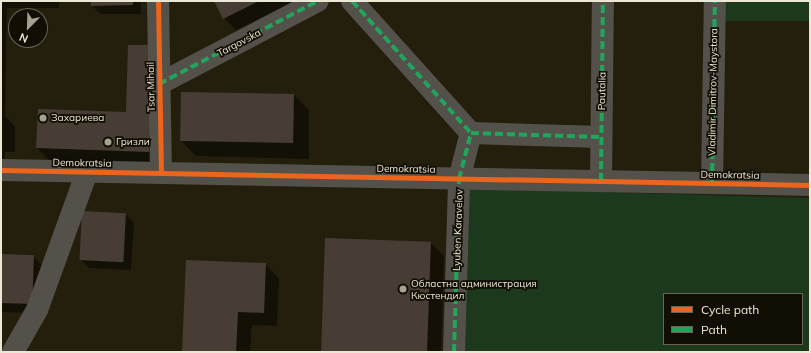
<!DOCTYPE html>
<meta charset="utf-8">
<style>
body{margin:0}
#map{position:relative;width:811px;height:353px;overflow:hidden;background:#241f0d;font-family:Mulish,sans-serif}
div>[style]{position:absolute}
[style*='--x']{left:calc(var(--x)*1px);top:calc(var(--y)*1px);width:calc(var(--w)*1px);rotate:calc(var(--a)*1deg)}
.green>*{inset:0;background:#1c381d;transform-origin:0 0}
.shadow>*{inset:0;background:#0007}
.building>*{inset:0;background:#473d34;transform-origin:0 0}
.minor>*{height:22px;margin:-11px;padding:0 11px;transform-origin:11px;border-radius:11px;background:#54514b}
.quiet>*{height:4px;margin-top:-2px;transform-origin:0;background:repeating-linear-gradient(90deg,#20a55d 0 8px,transparent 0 12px)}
.cycleway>*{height:5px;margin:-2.5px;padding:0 2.5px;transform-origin:2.5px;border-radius:2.5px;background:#eb651d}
.dots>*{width:11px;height:11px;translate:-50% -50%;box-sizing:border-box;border:2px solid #110e03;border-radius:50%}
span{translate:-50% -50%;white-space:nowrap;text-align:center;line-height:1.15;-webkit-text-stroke:3.5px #110e03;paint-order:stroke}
.street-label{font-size:10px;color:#ede8d6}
.poi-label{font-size:10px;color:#ede8d6}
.left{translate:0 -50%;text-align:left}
.frame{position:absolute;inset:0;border:2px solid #ede8d6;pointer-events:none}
.legend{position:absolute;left:663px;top:293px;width:140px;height:52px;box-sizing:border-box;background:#110e03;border:1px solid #696557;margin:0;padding:5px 7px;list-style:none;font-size:12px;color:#ede8d6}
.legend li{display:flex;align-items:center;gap:8px;height:20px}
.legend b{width:20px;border:1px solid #696557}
.north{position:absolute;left:8px;top:8px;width:40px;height:40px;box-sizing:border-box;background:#110e03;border:1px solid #696557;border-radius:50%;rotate:203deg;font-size:11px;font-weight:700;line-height:16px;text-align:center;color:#ede8d6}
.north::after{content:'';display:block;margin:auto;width:14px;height:18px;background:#a7a290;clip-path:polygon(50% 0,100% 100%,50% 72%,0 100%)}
</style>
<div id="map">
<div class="green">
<div style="left:715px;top:1px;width:95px;height:20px"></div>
<div style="clip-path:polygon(evenodd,466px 188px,810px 198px,810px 352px,461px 352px,466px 188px,664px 294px,802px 294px,802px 344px,664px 344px,664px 294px)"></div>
</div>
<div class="shadow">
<div style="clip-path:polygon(1px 1px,59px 1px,59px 8px,7px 8px,5px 116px,15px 126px,15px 152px,5px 152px,5px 161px,1px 161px)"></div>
<div style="clip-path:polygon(92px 1px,141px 1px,141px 14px,101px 14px,92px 6px)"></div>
<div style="clip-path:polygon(215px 1px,295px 1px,236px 30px,224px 18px)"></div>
<div style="clip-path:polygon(294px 95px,309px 110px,309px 159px,196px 156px,181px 141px)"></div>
<div style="clip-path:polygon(160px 112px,161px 164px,49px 160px,37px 148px,127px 113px)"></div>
<div style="clip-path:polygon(125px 214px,134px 223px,131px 270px,89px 268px,80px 259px)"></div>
<div style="clip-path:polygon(430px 242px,444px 256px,441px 352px,323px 352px)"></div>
<div style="clip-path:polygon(1px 255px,33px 256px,42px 265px,41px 313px,1px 312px)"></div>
<div style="clip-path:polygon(265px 264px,279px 278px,277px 326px,252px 325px,250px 352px,183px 352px)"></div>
</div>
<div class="building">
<div style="clip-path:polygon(91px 1px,133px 1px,133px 5px,91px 6px)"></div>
<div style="clip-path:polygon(214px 1px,259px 1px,223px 19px)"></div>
<div style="clip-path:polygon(128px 45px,153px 45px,149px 152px,36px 148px,38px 109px,126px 112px)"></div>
<div style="left:181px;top:92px;width:113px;height:49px;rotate:1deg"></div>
<div style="left:82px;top:211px;width:44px;height:49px;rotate:3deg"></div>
<div style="left:325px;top:238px;width:106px;height:114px;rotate:2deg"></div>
<div style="left:1px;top:254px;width:33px;height:49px;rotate:2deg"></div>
<div style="clip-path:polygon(186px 260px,266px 263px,264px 313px,238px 312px,236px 352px,182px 352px)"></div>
</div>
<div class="minor">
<div style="--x:158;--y:1;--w:172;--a:89"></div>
<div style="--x:352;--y:1;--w:178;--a:48"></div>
<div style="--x:471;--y:133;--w:130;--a:1.8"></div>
<div style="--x:159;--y:84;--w:179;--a:-27.6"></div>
<div style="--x:1;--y:170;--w:809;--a:1.06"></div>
<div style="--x:601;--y:181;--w:180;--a:-89.4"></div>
<div style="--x:712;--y:183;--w:182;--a:-89.1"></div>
<div style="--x:13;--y:352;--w:48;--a:-60.3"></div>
<div style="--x:37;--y:310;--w:147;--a:-70.1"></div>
<div style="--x:454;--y:352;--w:173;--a:-88.3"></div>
<div style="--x:459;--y:179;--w:48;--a:-75.4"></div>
</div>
<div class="quiet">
<div style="--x:352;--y:1;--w:178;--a:48"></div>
<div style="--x:471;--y:133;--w:130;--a:1.8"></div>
<div style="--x:159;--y:84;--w:179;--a:-27.6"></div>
<div style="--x:601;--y:181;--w:180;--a:-89.4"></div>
<div style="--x:712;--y:183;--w:182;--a:-89.1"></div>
<div style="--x:454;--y:352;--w:173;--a:-88.3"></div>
<div style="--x:459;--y:179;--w:48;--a:-75.4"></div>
</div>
<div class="cycleway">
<div style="--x:158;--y:1;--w:172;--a:89"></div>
<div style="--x:1;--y:170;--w:809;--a:1.06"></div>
</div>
<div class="dots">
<div style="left:43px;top:118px;background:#a7a290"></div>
<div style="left:108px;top:142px;background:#a7a290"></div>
<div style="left:403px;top:289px;background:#a7a290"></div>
</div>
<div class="street-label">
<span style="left:239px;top:43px;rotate:-28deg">Targovska</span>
<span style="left:151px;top:87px;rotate:-91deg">Tsar Mihail</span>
<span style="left:602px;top:91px;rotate:-89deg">Pautalia</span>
<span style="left:713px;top:92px;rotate:-89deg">Vladimir Dimitrov-Maystora</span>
<span style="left:82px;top:163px;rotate:1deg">Demokratsia</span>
<span style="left:406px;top:169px;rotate:1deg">Demokratsia</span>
<span style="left:730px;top:175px;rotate:1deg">Demokratsia</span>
<span style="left:458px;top:230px;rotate:-88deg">Lyuben Karavelov</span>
</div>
<div class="poi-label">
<span class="left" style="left:51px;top:118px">Захариева</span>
<span class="left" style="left:116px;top:142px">Гризли</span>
<span class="left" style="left:411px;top:289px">Областна администрация<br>Кюстендил</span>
</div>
<div class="frame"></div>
<ul class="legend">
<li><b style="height:5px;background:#eb651d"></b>Cycle path</li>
<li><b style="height:5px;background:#20a55d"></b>Path</li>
</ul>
<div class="north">N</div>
</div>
